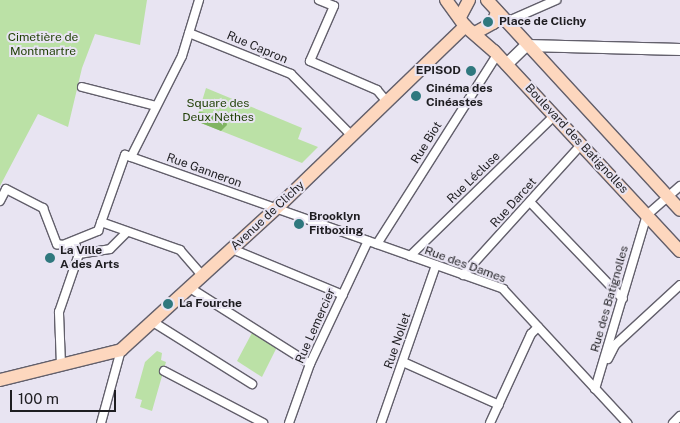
<!DOCTYPE html>
<meta charset="utf-8">
<style>
body{margin:0}
#map{position:relative;width:680px;height:423px;overflow:hidden;background:#e8e4f2;font-family:"Public Sans",sans-serif}
div>[style]{position:absolute}
[style*='--x']{left:calc(var(--x)*1px);top:calc(var(--y)*1px);width:calc(var(--w)*1px);rotate:calc(var(--a)*1deg)}
.green>*{inset:0;background:#bbe1a6}
.forest>*{inset:0;background:#80b463}
.roads{filter:drop-shadow(1px 0 #625f6b) drop-shadow(-1px 0 #625f6b) drop-shadow(0 1px #625f6b) drop-shadow(0 -1px #625f6b)}
.street>*{height:8px;margin:-4px;padding:0 4px;transform-origin:4px;border-radius:4px;background:#fff}
.secondary>*{height:11px;margin:-5.5px;padding:0 5.5px;transform-origin:5.5px;border-radius:5.5px;background:#fff}
.primary>*{height:12px;margin:-6px;padding:0 6px;transform-origin:6px;border-radius:6px;background:#fdd7be}
.dots>*{width:14px;height:14px;translate:-50% -50%;box-sizing:border-box;border:2px solid #e8e4f2;border-radius:50%}
span{translate:-50% -50%;white-space:nowrap;text-align:center;line-height:1.15;-webkit-text-stroke:4px #e8e4f2;paint-order:stroke}
.poi-label{font-size:12px;color:#1e1d21;font-weight:700}
.left{translate:0 -50%;text-align:left}
.right{translate:-100% -50%;text-align:right}
.park-label{font-size:12px;color:#1f3f04}
.street-label{font-size:12px;color:#1e1d21}
.scale{position:absolute;left:10px;top:390px;width:106px;height:22px;box-sizing:border-box;border:2px solid #1e1d21;border-top:0;padding-left:6px;font-size:15px;line-height:18px;white-space:nowrap;color:#1e1d21;-webkit-text-stroke:4px #e8e4f2;paint-order:stroke}
</style>
<div id="map">
<div class="green">
<div style="clip-path:polygon(0 0,147px 0,140px 45px,95px 34px,82px 68px,68px 127px,38px 114px,0 186px)"></div>
<div style="clip-path:polygon(206px 88px,302px 128px,298px 139px,318px 147px,302px 163px,196px 121px)"></div>
<div style="clip-path:polygon(253px 331px,277px 347px,262px 377px,237px 361px)"></div>
<div style="clip-path:polygon(157px 351px,162px 353px,161px 360px,166px 362px,152px 411px,140px 407px,142px 400px,135px 398px,145px 362px)"></div>
</div>
<div class="forest">
<div style="clip-path:polygon(199px 112px,225px 116px,227px 125px,221px 131px,196px 121px)"></div>
</div>
<div class="roads">
<div class="street">
<div style="--x:319;--y:0;--w:16;--a:22"></div>
<div style="--x:334;--y:6;--w:60;--a:113.6"></div>
<div style="--x:310;--y:61;--w:73;--a:23.4"></div>
<div style="--x:377;--y:90;--w:16;--a:50"></div>
<div style="--x:506;--y:22;--w:55;--a:-23.7"></div>
<div style="--x:189;--y:33;--w:110;--a:21.9"></div>
<div style="--x:291;--y:74;--w:87;--a:45.5"></div>
<div style="--x:82;--y:87;--w:76;--a:14.4"></div>
<div style="--x:131;--y:157;--w:113;--a:-63.2"></div>
<div style="--x:182;--y:56;--w:59;--a:-73.1"></div>
<div style="--x:0;--y:201;--w:13;--a:-63"></div>
<div style="--x:6;--y:189;--w:42;--a:27.2"></div>
<div style="--x:43;--y:208;--w:39;--a:69"></div>
<div style="--x:57;--y:244;--w:6;--a:9"></div>
<div style="--x:63;--y:245;--w:38;--a:-22"></div>
<div style="--x:98;--y:231;--w:81;--a:-70.4"></div>
<div style="--x:125;--y:155;--w:6;--a:18"></div>
<div style="--x:131;--y:157;--w:395;--a:19.5"></div>
<div style="--x:503;--y:289;--w:183;--a:47.2"></div>
<div style="--x:530;--y:202;--w:134;--a:46.2"></div>
<div style="--x:101;--y:222;--w:84;--a:19.5"></div>
<div style="--x:180;--y:250;--w:35;--a:49"></div>
<div style="--x:377;--y:244;--w:224;--a:-57.6"></div>
<div style="--x:232;--y:249;--w:120;--a:22.5"></div>
<div style="--x:79;--y:254;--w:31;--a:-9"></div>
<div style="--x:110;--y:249;--w:24;--a:-45"></div>
<div style="--x:410;--y:256;--w:201;--a:-44.2"></div>
<div style="--x:463;--y:275;--w:176;--a:-47.8"></div>
<div style="--x:190;--y:288;--w:142;--a:32.3"></div>
<div style="--x:153;--y:322;--w:117;--a:32.1"></div>
<div style="--x:608;--y:359;--w:16;--a:-63"></div>
<div style="--x:615;--y:345;--w:88;--a:-42.7"></div>
<div style="--x:403;--y:362;--w:105;--a:24.1"></div>
<div style="--x:61;--y:365;--w:53;--a:-92.2"></div>
<div style="--x:59;--y:312;--w:61;--a:-71"></div>
<div style="--x:79;--y:254;--w:14;--a:-111"></div>
<div style="--x:164;--y:371;--w:112;--a:27.7"></div>
<div style="--x:595;--y:389;--w:182;--a:-73.4"></div>
<div style="--x:647;--y:215;--w:44;--a:-41.3"></div>
<div style="--x:101;--y:423;--w:76;--a:-74.7"></div>
<div style="--x:289;--y:423;--w:63;--a:-70.4"></div>
<div style="--x:310;--y:364;--w:136;--a:-64.8"></div>
<div style="--x:381;--y:423;--w:167;--a:-70.8"></div>
<div style="--x:490;--y:423;--w:98;--a:-65.3"></div>
<div style="--x:531;--y:334;--w:10;--a:-45"></div>
<div style="--x:673;--y:423;--w:10;--a:-45"></div>
</div>
<div class="secondary">
<div style="--x:506;--y:64;--w:28;--a:-44"></div>
<div style="--x:526;--y:45;--w:154;--a:1.5"></div>
</div>
<div class="primary">
<div style="--x:446;--y:0;--w:32;--a:54"></div>
<div style="--x:465;--y:26;--w:38;--a:41"></div>
<div style="--x:494;--y:51;--w:273;--a:47.1"></div>
<div style="--x:487;--y:0;--w:285;--a:47.4"></div>
<div style="--x:460;--y:17;--w:19;--a:-62"></div>
<div style="--x:475;--y:33;--w:21;--a:-29"></div>
<div style="--x:493;--y:23;--w:12;--a:-70"></div>
<div style="--x:0;--y:380;--w:125;--a:-13.9"></div>
<div style="--x:121;--y:350;--w:218;--a:-42.4"></div>
<div style="--x:282;--y:203;--w:255;--a:-44"></div>
</div>
</div>
<div class="dots">
<div style="left:488px;top:22px;background:#2f787e"></div>
<div style="left:471px;top:71px;background:#2f787e"></div>
<div style="left:416px;top:96px;background:#2f787e"></div>
<div style="left:299px;top:224px;background:#2f787e"></div>
<div style="left:50px;top:258px;background:#2f787e"></div>
<div style="left:168px;top:304px;background:#2f787e"></div>
</div>
<div class="poi-label">
<span class="left" style="left:499px;top:22px">Place de Clichy</span>
<span class="right" style="left:461px;top:71px">EPISOD</span>
<span class="left" style="left:426px;top:96px">Cinéma des<br>Cinéastes</span>
<span class="left" style="left:309px;top:224px">Brooklyn<br>Fitboxing</span>
<span class="left" style="left:60px;top:258px">La Ville<br>A des Arts</span>
<span class="left" style="left:179px;top:304px">La Fourche</span>
</div>
<div class="park-label">
<span style="left:43px;top:45px">Cimetière de<br>Montmartre</span>
<span style="left:218px;top:111px">Square des<br>Deux Nèthes</span>
</div>
<div class="street-label">
<span style="left:257px;top:48px;rotate:23deg">Rue Capron</span>
<span style="left:576px;top:139px;rotate:47deg">Boulevard des Batignolles</span>
<span style="left:427px;top:143px;rotate:-58deg">Rue Biot</span>
<span style="left:204px;top:171px;rotate:20deg">Rue Ganneron</span>
<span style="left:474px;top:178px;rotate:-44deg">Rue Lécluse</span>
<span style="left:514px;top:203px;rotate:-48deg">Rue Darcet</span>
<span style="left:268px;top:216px;rotate:-43deg">Avenue de Clichy</span>
<span style="left:465px;top:265px;rotate:20deg">Rue des Dames</span>
<span style="left:610px;top:299px;rotate:-74deg">Rue des Batignolles</span>
<span style="left:316px;top:326px;rotate:-66deg">Rue Lemercier</span>
<span style="left:398px;top:341px;rotate:-71deg">Rue Nollet</span>
</div>
<div class="scale">100 m</div>
</div>
